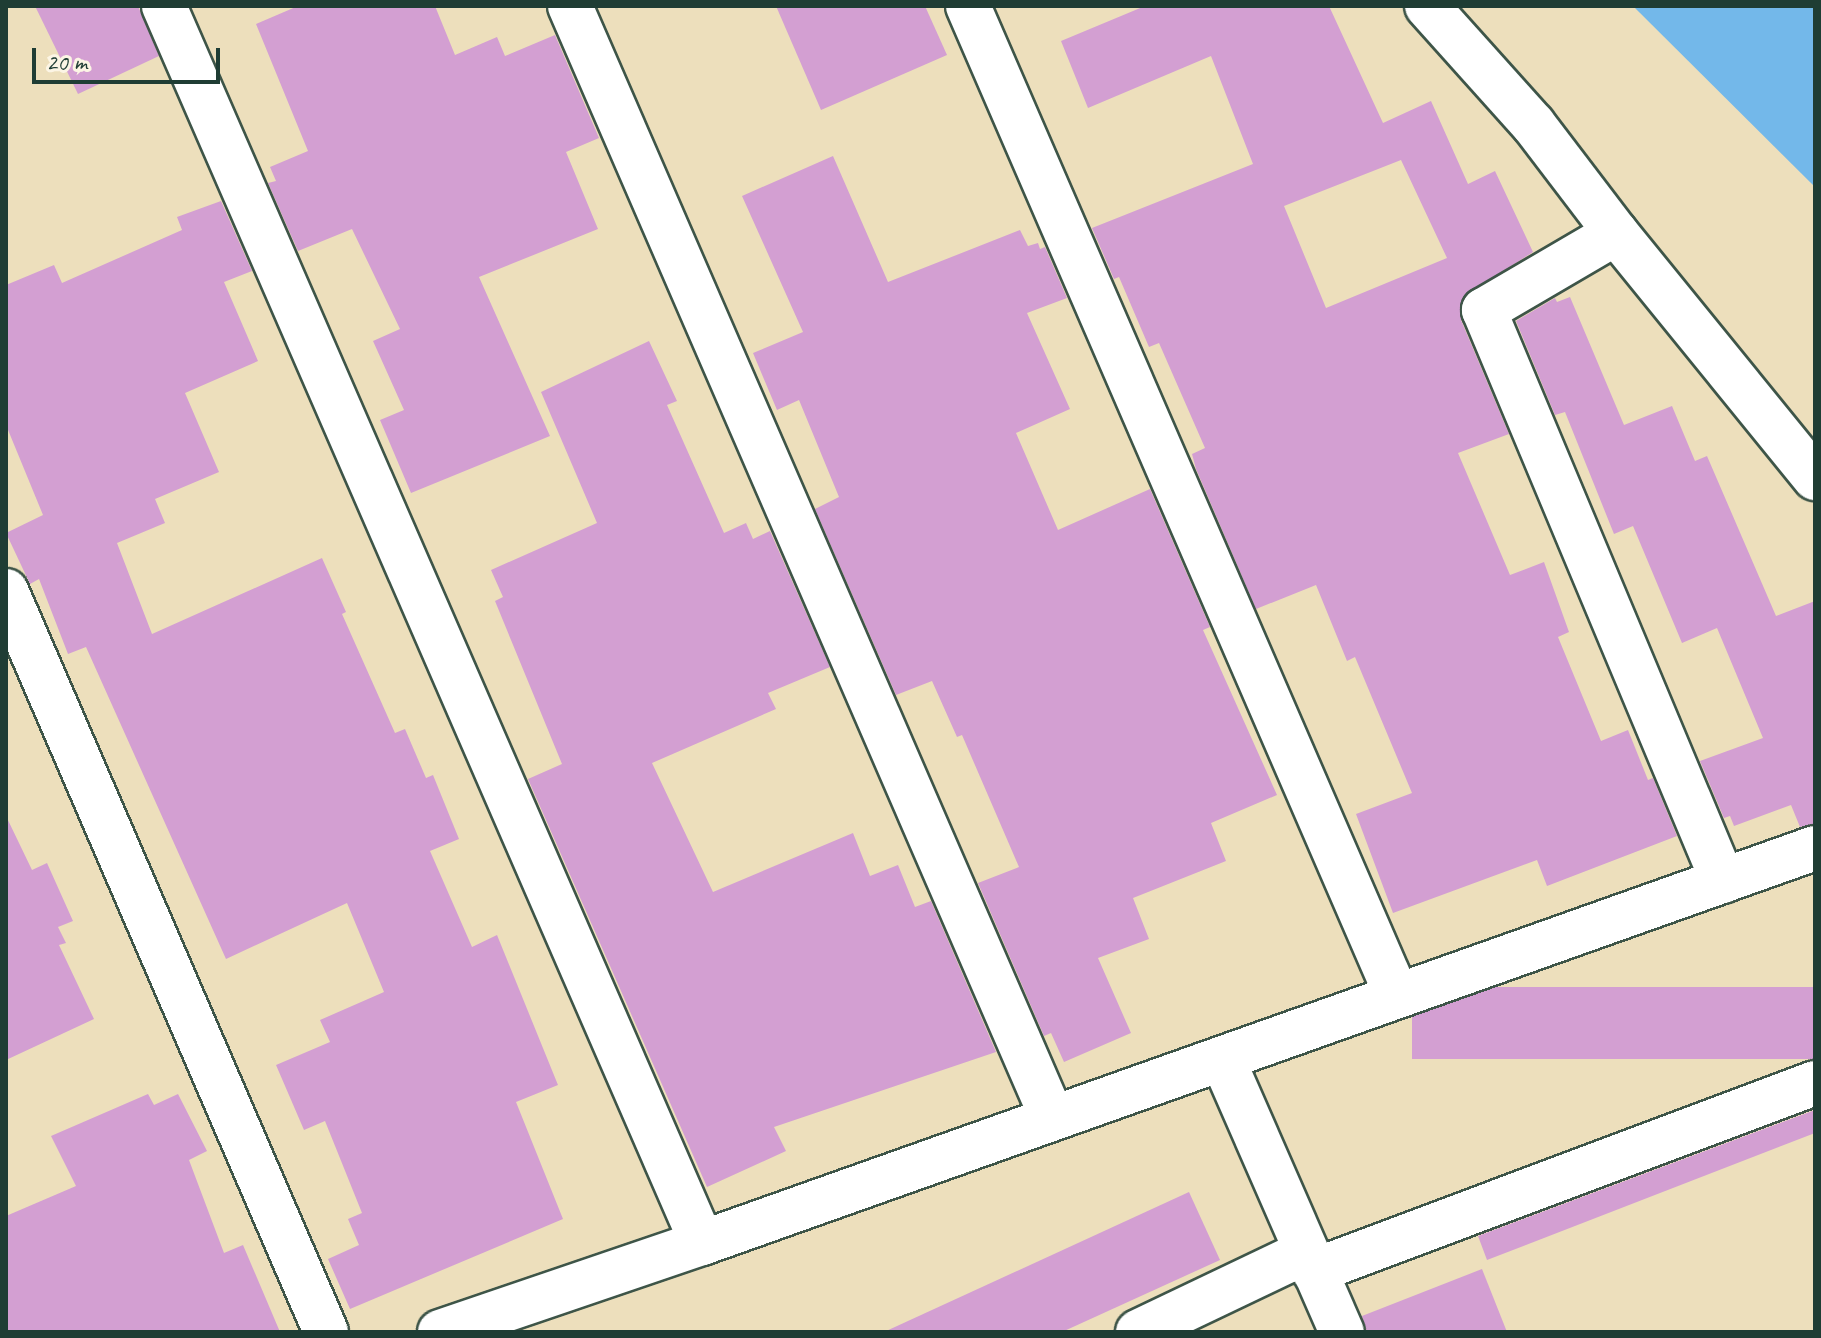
<!DOCTYPE html>
<style>
body{margin:0}
#map{position:relative;width:1821px;height:1338px;overflow:hidden;background:#eddfbc;font-family:Caveat,sans-serif}
div>[style]{position:absolute}
[style*='--x']{left:calc(var(--x)*1px);top:calc(var(--y)*1px);width:calc(var(--w)*1px);rotate:calc(var(--a)*1deg)}
.water>*{inset:0;background:#73b8ea}
.building>*{inset:0;background:#d39fd2;transform-origin:0 0}
.roads{filter:drop-shadow(2px 0 #3e5548) drop-shadow(-2px 0 #3e5548) drop-shadow(0 2px #3e5548) drop-shadow(0 -2px #3e5548)}
.minor>*{height:44px;margin:-22px;padding:0 22px;transform-origin:22px;border-radius:22px;background:#fff}
span{translate:-50% -50%;white-space:nowrap;text-align:center;line-height:1.15;-webkit-text-stroke:8px #fcf5e5;paint-order:stroke}
.frame{position:absolute;inset:0;border:8px solid #1f3d34;pointer-events:none}
.scale{position:absolute;left:32px;top:48px;width:188px;height:36px;box-sizing:border-box;border:4px solid #1f3d34;border-top:0;padding-left:10px;font-size:24px;line-height:28px;white-space:nowrap;color:#1f3d34;-webkit-text-stroke:6px #fcf5e5;paint-order:stroke}
</style>
<div id="map">
<div class="water">
<div style="clip-path:polygon(1633px 6px,1815px 6px,1815px 187px)"></div>
</div>
<div class="building">
<div style="clip-path:polygon(35px 6px,138px 6px,159px 56px,78px 94px)"></div>
<div style="clip-path:polygon(298px 6px,435px 6px,455px 55px,497px 37px,505px 56px,555px 35px,599px 138px,566px 152px,598px 229px,479px 277px,550px 436px,411px 493px,380px 420px,404px 410px,373px 341px,400px 329px,352px 229px,298px 251px,268px 183px,276px 181px,270px 167px,308px 151px,256px 24px)"></div>
<div style="clip-path:polygon(776px 6px,925px 6px,947px 55px,821px 110px)"></div>
<div style="clip-path:polygon(evenodd,1145px 6px,1329px 6px,1383px 123px,1431px 101px,1468px 184px,1495px 171px,1533px 252px,1463px 297px,1461px 320px,1509px 434px,1458px 453px,1510px 575px,1544px 562px,1569px 632px,1558px 637px,1601px 741px,1628px 730px,1648px 780px,1653px 778px,1677px 836px,1547px 886px,1537px 860px,1393px 913px,1356px 814px,1412px 793px,1355px 657px,1347px 661px,1316px 585px,1256px 609px,1196px 469px,1192px 454px,1205px 448px,1159px 343px,1149px 347px,1119px 277px,1114px 279px,1092px 228px,1253px 164px,1211px 56px,1088px 108px,1061px 41px,1145px 6px,1401px 160px,1447px 258px,1326px 308px,1284px 206px,1401px 160px)"></div>
<div style="clip-path:polygon(833px 156px,888px 282px,1020px 230px,1028px 246px,1038px 243px,1040px 249px,1045px 247px,1067px 298px,1027px 313px,1070px 409px,1016px 433px,1058px 530px,1150px 489px,1210px 627px,1203px 630px,1277px 795px,1211px 823px,1226px 861px,1133px 898px,1149px 939px,1098px 958px,1131px 1033px,1064px 1062px,1051px 1033px,1044px 1036px,978px 883px,1019px 867px,962px 735px,957px 737px,932px 681px,896px 695px,815px 509px,839px 497px,799px 400px,777px 410px,753px 353px,803px 332px,742px 196px)"></div>
<div style="clip-path:polygon(221px 201px,252px 271px,224px 282px,258px 361px,185px 393px,219px 472px,155px 499px,165px 523px,117px 543px,152px 634px,322px 558px,346px 612px,342px 614px,395px 733px,405px 729px,426px 778px,433px 775px,459px 839px,430px 851px,472px 947px,497px 935px,558px 1085px,516px 1102px,563px 1219px,350px 1309px,328px 1259px,359px 1245px,348px 1219px,362px 1213px,325px 1121px,304px 1130px,276px 1065px,330px 1042px,320px 1020px,384px 992px,347px 903px,226px 959px,86px 647px,68px 654px,39px 579px,30px 584px,6px 533px,43px 515px,6px 425px,6px 285px,54px 265px,62px 283px,182px 230px,177px 217px)"></div>
<div style="clip-path:polygon(1570px 297px,1624px 425px,1672px 406px,1695px 461px,1707px 456px,1776px 616px,1815px 601px,1815px 824px,1800px 827px,1791px 805px,1734px 826px,1730px 816px,1724px 818px,1700px 761px,1763px 738px,1717px 628px,1682px 643px,1633px 526px,1614px 534px,1565px 412px,1555px 415px,1516px 321px,1555px 298px,1557px 302px)"></div>
<div style="clip-path:polygon(649px 341px,677px 401px,667px 405px,724px 533px,746px 523px,753px 539px,770px 531px,830px 667px,768px 693px,776px 709px,652px 763px,713px 892px,853px 833px,870px 876px,898px 865px,915px 907px,931px 901px,996px 1052px,774px 1127px,786px 1151px,707px 1187px,528px 779px,562px 764px,495px 601px,503px 597px,491px 570px,597px 523px,541px 392px)"></div>
<div style="clip-path:polygon(6px 816px,32px 870px,47px 863px,73px 921px,58px 927px,66px 943px,59px 945px,94px 1019px,6px 1060px)"></div>
<div style="left:1815px;top:987px;width:72px;height:403px;rotate:90deg"></div>
<div style="clip-path:polygon(148px 1094px,154px 1105px,178px 1094px,207px 1151px,189px 1160px,224px 1253px,243px 1245px,280px 1332px,6px 1332px,6px 1216px,76px 1186px,51px 1136px)"></div>
<div style="clip-path:polygon(1815px 1110px,1815px 1133px,1487px 1260px,1478px 1236px)"></div>
<div style="clip-path:polygon(1189px 1192px,1220px 1260px,1062px 1332px,884px 1332px)"></div>
<div style="clip-path:polygon(1482px 1269px,1507px 1332px,1367px 1332px,1362px 1316px)"></div>
</div>
<div class="roads">
<div class="minor">
<div style="--x:164;--y:6;--w:1349;--a:66.49"></div>
<div style="--x:570;--y:6;--w:1211;--a:66.55"></div>
<div style="--x:968;--y:6;--w:1079;--a:66.57"></div>
<div style="--x:1427;--y:6;--w:159;--a:48.1"></div>
<div style="--x:1533;--y:124;--w:137;--a:52.7"></div>
<div style="--x:1616;--y:233;--w:316;--a:50.9"></div>
<div style="--x:1616;--y:233;--w:153;--a:149.7"></div>
<div style="--x:1484;--y:310;--w:619;--a:67.29"></div>
<div style="--x:6;--y:591;--w:807;--a:66.64"></div>
<div style="--x:1223;--y:1060;--w:297;--a:66.4"></div>
<div style="--x:1314;--y:1271;--w:535;--a:-20.57"></div>
<div style="--x:440;--y:1332;--w:277;--a:-18.8"></div>
<div style="--x:702;--y:1243;--w:1181;--a:-19.54"></div>
<div style="--x:1138;--y:1332;--w:186;--a:-25.5"></div>
</div>
</div>
<div class="frame"></div>
<div class="scale">20 m</div>
</div>
